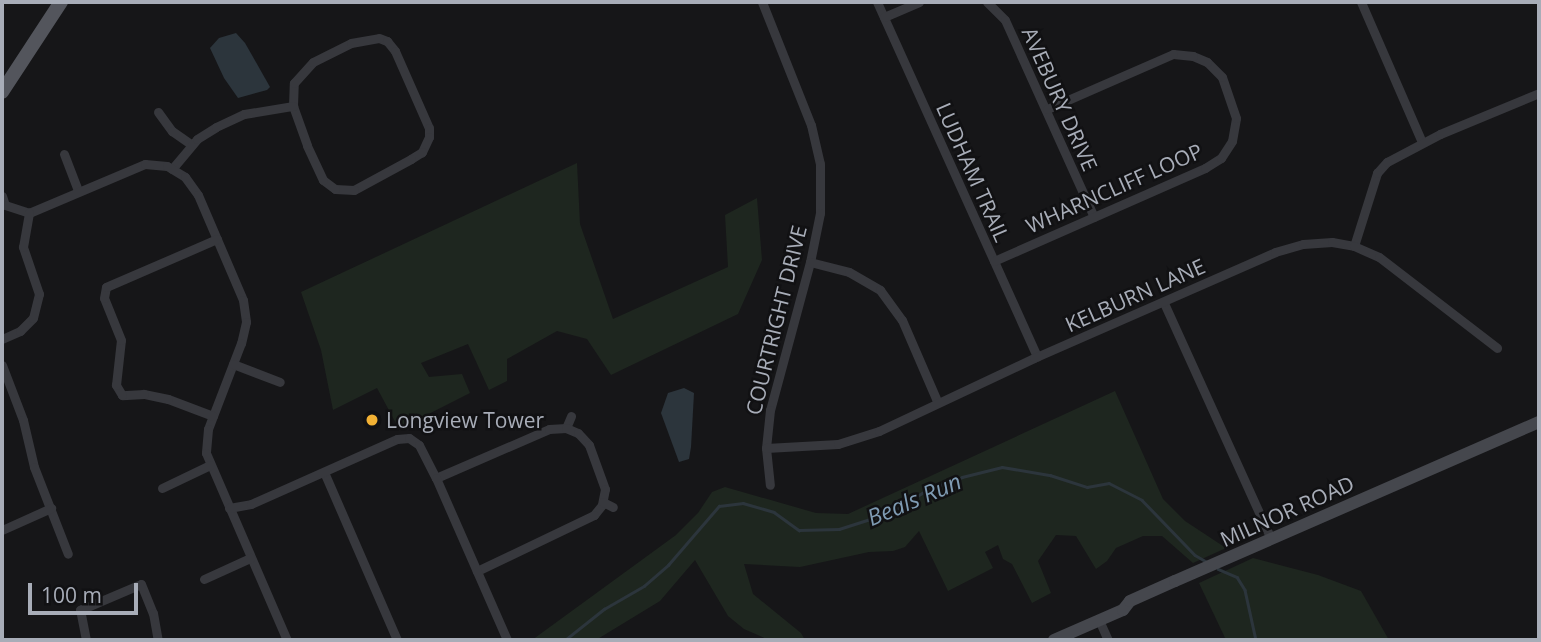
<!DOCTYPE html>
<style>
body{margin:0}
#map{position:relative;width:1541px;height:642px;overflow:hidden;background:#161618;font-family:"Open Sans",sans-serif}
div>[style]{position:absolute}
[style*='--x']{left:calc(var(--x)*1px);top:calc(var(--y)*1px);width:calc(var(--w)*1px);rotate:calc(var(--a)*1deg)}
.green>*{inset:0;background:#1e261f}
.water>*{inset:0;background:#2c353c}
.stream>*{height:2.5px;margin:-1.25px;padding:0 1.25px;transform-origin:1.25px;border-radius:1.25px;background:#2c353c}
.minor>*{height:9px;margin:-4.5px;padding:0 4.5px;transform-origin:4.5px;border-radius:4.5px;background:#37383d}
.secondary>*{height:12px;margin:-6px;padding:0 6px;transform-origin:6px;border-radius:6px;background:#45474d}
.primary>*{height:14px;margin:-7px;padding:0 7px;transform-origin:7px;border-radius:7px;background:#53555c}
.dots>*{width:19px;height:19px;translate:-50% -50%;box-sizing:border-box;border:4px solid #111113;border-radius:50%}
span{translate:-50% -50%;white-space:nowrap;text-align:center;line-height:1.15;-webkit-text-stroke:5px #111113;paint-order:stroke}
.street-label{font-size:21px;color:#a8adb8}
.poi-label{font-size:21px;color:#a8adb8}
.left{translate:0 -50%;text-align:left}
.water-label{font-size:23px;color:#7f9bb3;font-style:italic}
.frame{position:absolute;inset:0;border:4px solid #a8adb8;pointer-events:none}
.scale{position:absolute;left:28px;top:583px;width:110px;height:32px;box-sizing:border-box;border:4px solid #a8adb8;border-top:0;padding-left:9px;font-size:21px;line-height:24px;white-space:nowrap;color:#a8adb8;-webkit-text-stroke:5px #111113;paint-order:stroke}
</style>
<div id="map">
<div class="green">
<div style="clip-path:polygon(577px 163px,580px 224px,613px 319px,728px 267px,725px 215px,757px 198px,762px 260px,738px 314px,611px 375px,587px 339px,557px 331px,507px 359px,507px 381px,489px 390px,468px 344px,421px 363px,429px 377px,462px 374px,470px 393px,399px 429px,377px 388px,333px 410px,321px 350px,301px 292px)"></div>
<div style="clip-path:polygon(1115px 391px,1163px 499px,1185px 521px,1226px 548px,1193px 563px,1162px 536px,1143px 536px,1116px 548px,1107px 561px,1096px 569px,1076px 536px,1056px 535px,1038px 561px,1051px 593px,1032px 603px,1012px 564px,1003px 559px,998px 545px,985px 552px,993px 568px,948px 591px,919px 531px,905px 547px,893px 551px,869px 552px,800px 567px,744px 564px,753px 594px,801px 633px,805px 640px,769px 640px,744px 629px,728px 616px,695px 560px,660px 601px,596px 640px,532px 640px,676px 535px,698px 513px,712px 492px,725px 487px,816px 513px,848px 514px)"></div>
<div style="clip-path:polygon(1253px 558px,1318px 575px,1361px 591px,1389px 640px,1226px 640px,1199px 583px)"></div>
</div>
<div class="water">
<div style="clip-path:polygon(236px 33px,245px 43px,270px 87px,267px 90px,238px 98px,224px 78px,210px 48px,219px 38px)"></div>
<div style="clip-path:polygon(684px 388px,694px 393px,691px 447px,689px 459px,679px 462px,661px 413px,668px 393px)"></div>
</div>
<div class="stream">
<div style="--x:1218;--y:569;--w:21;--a:23"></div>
<div style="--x:1237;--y:577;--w:15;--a:58"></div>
<div style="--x:1245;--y:590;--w:51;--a:77.6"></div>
<div style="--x:565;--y:640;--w:50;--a:-38.5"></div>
<div style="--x:604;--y:609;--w:46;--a:-29.9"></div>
<div style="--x:644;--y:586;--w:32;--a:-41"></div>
<div style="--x:668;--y:565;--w:78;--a:-49.2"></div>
<div style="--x:719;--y:506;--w:24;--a:-7"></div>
<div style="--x:743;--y:503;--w:32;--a:16"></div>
<div style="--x:774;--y:512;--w:31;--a:36"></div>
<div style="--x:799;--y:530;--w:40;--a:-1.4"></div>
<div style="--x:839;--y:529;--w:56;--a:-17.8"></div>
<div style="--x:892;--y:512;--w:41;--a:-32.2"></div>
<div style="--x:927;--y:490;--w:37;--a:-20"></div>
<div style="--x:962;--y:477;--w:41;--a:-14"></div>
<div style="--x:1002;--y:467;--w:49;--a:9.5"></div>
<div style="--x:1050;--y:475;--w:39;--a:18"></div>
<div style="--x:1087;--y:487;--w:22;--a:-10"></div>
<div style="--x:1109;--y:483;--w:37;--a:27"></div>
<div style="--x:1142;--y:500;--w:76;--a:46.1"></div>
<div style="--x:1195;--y:555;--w:14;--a:30"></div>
</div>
<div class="minor">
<div style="--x:762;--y:2;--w:132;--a:68.3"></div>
<div style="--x:811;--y:125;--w:40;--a:77"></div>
<div style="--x:820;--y:164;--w:49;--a:90"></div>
<div style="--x:820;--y:213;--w:50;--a:101.5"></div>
<div style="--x:810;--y:262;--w:153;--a:105.1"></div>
<div style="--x:770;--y:410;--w:38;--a:96"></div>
<div style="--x:766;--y:448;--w:37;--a:84"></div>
<div style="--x:877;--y:2;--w:389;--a:65.7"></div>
<div style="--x:987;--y:2;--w:25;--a:45"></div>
<div style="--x:1005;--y:20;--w:216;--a:65.7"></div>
<div style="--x:1361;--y:2;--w:153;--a:66.5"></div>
<div style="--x:884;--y:17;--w:38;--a:-23"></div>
<div style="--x:379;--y:38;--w:9;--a:21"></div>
<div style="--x:387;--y:41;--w:13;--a:51"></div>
<div style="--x:395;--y:51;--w:84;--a:66.2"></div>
<div style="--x:429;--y:128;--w:9;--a:90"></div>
<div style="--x:429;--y:137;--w:17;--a:115"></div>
<div style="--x:422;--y:152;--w:13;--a:148"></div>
<div style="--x:411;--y:159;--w:65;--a:151.5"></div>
<div style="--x:354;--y:190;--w:19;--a:-177"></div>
<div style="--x:335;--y:189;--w:15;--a:-143"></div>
<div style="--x:323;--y:180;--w:38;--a:-115"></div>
<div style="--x:307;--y:145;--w:41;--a:-109.7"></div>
<div style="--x:293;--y:106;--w:23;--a:-88"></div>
<div style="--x:294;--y:83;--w:28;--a:-48"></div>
<div style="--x:313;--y:62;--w:42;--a:-26.6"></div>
<div style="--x:351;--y:43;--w:28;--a:-10"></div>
<div style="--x:158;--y:112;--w:24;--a:54"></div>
<div style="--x:172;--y:131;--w:24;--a:35"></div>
<div style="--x:64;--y:154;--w:40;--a:69"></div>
<div style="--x:172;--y:169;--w:39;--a:-50"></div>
<div style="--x:197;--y:139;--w:22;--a:-32"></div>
<div style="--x:216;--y:127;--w:31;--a:-25"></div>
<div style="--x:244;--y:114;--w:50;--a:-9.3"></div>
<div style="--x:2;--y:196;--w:9;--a:72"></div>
<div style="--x:5;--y:205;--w:25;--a:18"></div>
<div style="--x:29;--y:213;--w:126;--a:-22.9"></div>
<div style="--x:145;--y:164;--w:22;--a:5"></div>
<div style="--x:167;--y:166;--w:21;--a:31"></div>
<div style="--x:185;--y:177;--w:22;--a:54"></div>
<div style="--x:198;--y:195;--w:114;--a:66.8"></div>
<div style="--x:243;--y:300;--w:22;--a:82"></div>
<div style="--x:246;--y:322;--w:22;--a:103"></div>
<div style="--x:241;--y:343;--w:92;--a:111"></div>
<div style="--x:208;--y:429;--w:24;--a:95"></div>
<div style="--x:206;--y:453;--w:204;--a:66.6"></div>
<div style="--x:1354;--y:246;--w:77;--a:-72.5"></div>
<div style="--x:1377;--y:173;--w:15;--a:-48"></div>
<div style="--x:1387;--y:162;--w:60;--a:-27.8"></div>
<div style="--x:1440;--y:134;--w:107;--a:-22.5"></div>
<div style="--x:994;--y:261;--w:231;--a:-23.8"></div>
<div style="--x:1205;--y:168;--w:19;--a:-32"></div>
<div style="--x:1221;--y:158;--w:20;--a:-57"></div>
<div style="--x:1232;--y:141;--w:23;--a:-80"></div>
<div style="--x:1236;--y:118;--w:43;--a:-108.9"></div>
<div style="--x:1222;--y:77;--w:21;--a:-135"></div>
<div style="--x:1207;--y:62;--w:15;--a:-157"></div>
<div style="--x:1193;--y:56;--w:20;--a:-174"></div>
<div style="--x:1173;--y:54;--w:137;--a:156.4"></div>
<div style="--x:810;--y:262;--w:40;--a:14.4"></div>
<div style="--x:849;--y:272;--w:36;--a:30"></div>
<div style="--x:880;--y:290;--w:37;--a:54"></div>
<div style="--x:902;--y:320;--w:90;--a:66.6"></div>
<div style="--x:1164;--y:303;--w:259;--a:65.6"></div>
<div style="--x:2;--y:339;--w:20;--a:-24"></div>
<div style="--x:20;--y:331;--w:18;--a:-45"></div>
<div style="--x:33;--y:318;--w:25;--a:-76"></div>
<div style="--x:39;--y:294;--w:50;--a:-108.8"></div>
<div style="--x:23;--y:247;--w:35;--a:-80"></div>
<div style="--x:233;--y:364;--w:50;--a:21"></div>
<div style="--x:2;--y:365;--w:59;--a:69.1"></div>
<div style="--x:23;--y:420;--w:48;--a:76.8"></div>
<div style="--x:34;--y:467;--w:93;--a:68.7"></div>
<div style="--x:213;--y:416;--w:48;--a:-159.3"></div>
<div style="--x:168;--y:399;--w:25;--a:-168"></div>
<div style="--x:144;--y:394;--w:22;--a:177"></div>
<div style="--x:122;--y:395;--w:12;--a:-121"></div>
<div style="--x:116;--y:385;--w:45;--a:-83.7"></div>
<div style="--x:121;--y:340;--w:45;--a:-112"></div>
<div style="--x:104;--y:298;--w:11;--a:-80"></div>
<div style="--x:106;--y:287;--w:121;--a:-23.4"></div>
<div style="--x:566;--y:428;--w:13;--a:-67"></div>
<div style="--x:766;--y:448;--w:72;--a:-3.2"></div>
<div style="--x:838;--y:444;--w:43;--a:-17.6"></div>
<div style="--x:879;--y:431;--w:171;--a:-25.2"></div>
<div style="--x:1034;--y:358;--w:263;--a:-23.7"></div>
<div style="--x:1275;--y:252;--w:29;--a:-16"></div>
<div style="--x:1303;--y:244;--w:29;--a:-4"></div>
<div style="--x:1332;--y:242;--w:22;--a:10"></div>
<div style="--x:1354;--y:246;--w:27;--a:24"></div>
<div style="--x:1379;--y:257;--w:149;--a:37.6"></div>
<div style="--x:324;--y:472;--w:183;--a:66.5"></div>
<div style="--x:436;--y:478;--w:123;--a:-23.4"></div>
<div style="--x:549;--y:429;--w:17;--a:-3"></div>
<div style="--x:566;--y:428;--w:13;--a:23"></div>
<div style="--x:578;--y:433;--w:16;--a:47"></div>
<div style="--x:589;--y:445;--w:47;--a:70"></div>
<div style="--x:605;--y:489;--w:16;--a:101"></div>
<div style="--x:602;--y:505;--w:13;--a:129"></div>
<div style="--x:594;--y:515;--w:130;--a:154.4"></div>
<div style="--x:162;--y:488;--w:53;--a:-25.6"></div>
<div style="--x:603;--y:502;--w:11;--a:27"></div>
<div style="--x:229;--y:508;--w:22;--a:-10"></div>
<div style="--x:251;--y:504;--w:160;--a:-24"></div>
<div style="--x:397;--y:439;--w:12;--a:-5"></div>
<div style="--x:409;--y:438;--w:12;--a:35"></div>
<div style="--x:419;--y:445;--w:37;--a:63"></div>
<div style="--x:436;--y:478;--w:177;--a:66.3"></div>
<div style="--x:2;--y:530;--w:54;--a:-24.2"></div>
<div style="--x:204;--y:579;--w:51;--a:-24.5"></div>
<div style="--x:1099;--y:620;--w:22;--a:66"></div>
<div style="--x:86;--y:640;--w:31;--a:-101"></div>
<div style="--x:80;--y:610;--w:66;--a:-23.1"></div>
<div style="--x:141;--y:584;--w:31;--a:68"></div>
<div style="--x:153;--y:613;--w:27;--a:80"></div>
</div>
<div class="secondary">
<div style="--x:1054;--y:640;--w:75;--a:-23.5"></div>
<div style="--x:1123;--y:610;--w:11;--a:-52"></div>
<div style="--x:1130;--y:601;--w:49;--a:-24"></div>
<div style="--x:1175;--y:581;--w:397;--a:-23.6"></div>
</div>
<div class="primary">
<div style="--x:2;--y:92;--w:108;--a:-56.8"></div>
</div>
<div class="dots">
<div style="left:372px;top:420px;background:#f2b134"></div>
</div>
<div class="street-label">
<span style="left:1060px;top:99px;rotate:66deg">AVEBURY DRIVE</span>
<span style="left:973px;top:172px;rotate:66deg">LUDHAM TRAIL</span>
<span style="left:1114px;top:188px;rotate:-24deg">WHARNCLIFF LOOP</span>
<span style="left:1135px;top:295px;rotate:-24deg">KELBURN LANE</span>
<span style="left:776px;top:320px;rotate:-76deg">COURTRIGHT DRIVE</span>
<span style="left:1287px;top:511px;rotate:-24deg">MILNOR ROAD</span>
</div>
<div class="poi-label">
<span class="left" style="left:386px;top:420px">Longview Tower</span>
</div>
<div class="water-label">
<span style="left:914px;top:499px;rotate:-23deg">Beals Run</span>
</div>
<div class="frame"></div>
<div class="scale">100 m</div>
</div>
